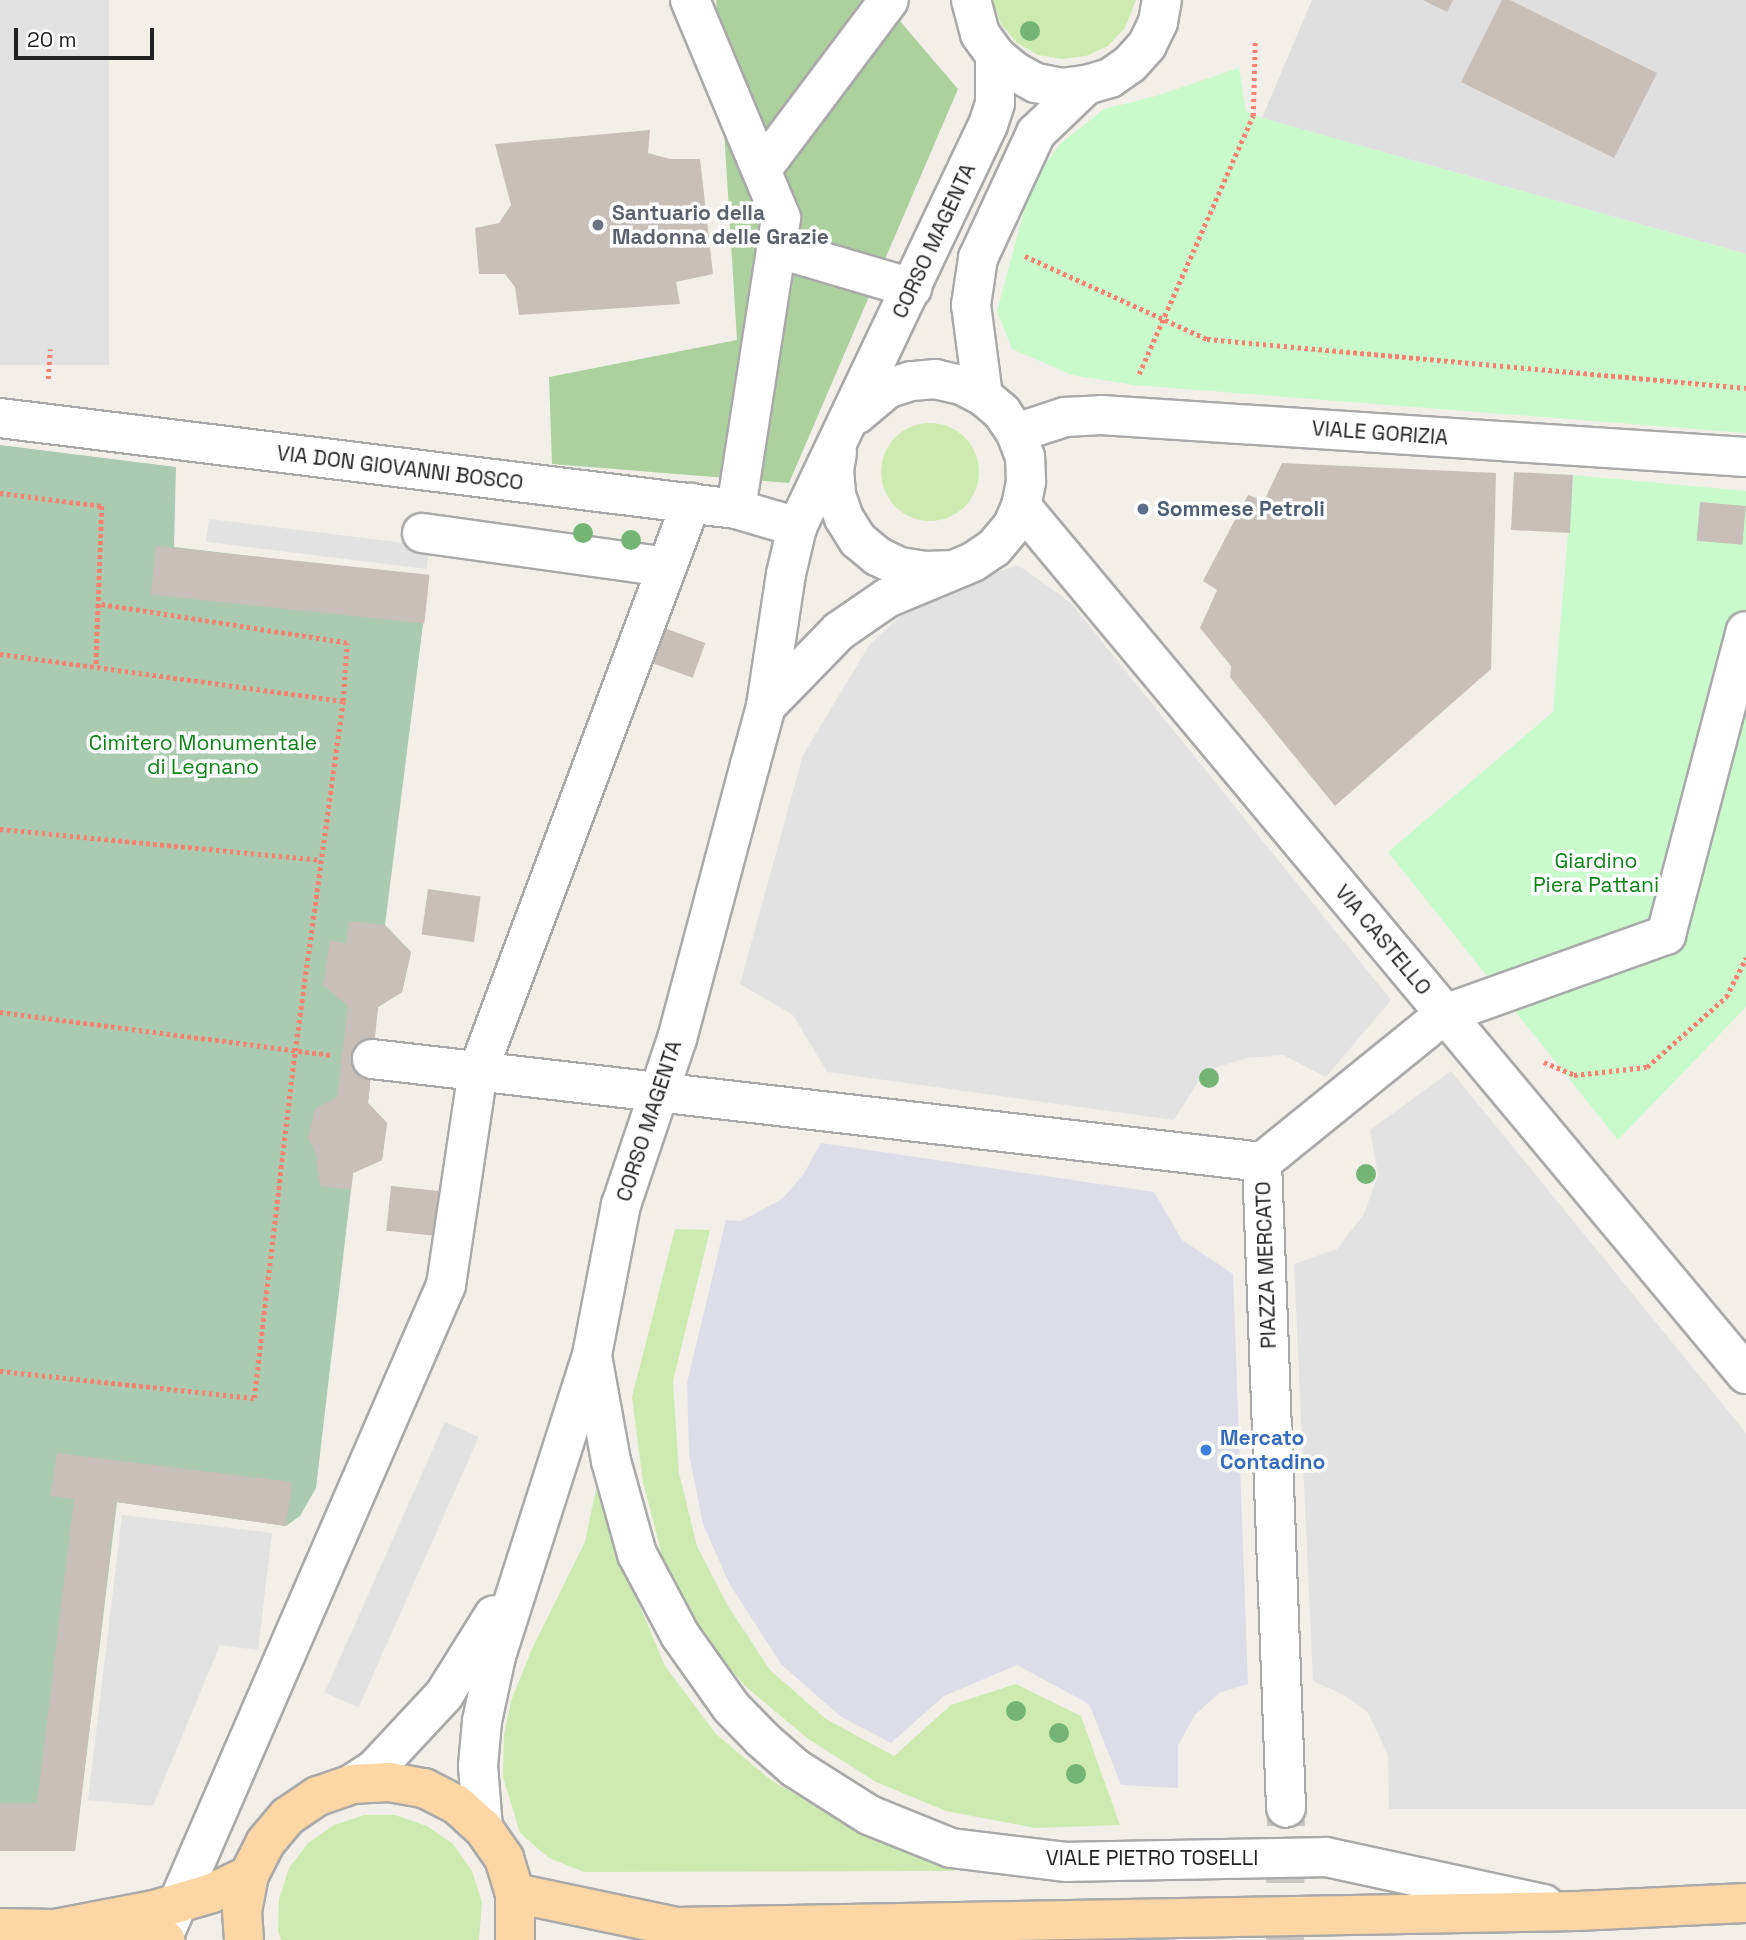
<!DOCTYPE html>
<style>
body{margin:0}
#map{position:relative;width:1746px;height:1940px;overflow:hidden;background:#f2efe9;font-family:"Space Grotesk",sans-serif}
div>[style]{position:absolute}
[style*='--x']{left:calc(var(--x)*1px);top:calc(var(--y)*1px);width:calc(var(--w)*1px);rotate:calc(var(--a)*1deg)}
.residential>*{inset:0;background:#e0dfdf}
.grass>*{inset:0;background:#cdebb0}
.round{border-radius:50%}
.forest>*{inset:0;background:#add19e}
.cemetery>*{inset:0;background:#aacbaf}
.park>*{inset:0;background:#c8facc}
.parking>*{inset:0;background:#e2e2e2;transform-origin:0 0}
.plaza>*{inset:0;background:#dddde8}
.building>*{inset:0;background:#c7bfb8;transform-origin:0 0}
.minor-tunnel>*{height:38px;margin-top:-19px;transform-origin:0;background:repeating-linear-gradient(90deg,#c8c6c1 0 38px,transparent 0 57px)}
.path>*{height:4.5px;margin-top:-2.25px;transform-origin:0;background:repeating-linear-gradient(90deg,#fa8072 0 3.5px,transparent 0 7px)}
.roads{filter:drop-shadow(2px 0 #a9a9a9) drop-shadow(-2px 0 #a9a9a9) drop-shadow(0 2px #a9a9a9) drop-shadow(0 -2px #a9a9a9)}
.minor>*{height:38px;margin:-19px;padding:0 19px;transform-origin:19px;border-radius:19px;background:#fff}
.major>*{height:38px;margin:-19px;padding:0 19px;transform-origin:19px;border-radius:19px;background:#fcd6a4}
.trees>*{width:20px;height:20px;margin:-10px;border-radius:50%;background:#74b475}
.dots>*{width:19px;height:19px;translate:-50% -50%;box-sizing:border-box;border:4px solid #fff;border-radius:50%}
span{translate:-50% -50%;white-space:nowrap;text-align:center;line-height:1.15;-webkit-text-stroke:7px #fff;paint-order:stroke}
.worship-label{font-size:21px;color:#5b616d;font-weight:700}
.left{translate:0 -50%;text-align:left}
.street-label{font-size:21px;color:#222}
.service-label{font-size:21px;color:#4e5e75;font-weight:700}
.park-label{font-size:21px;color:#0c8416}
.shop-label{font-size:21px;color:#366cbe;font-weight:700}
.scale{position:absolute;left:14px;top:28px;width:140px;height:32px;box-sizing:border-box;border:4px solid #222;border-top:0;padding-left:9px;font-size:21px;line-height:24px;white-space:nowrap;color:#222;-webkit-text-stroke:5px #fff;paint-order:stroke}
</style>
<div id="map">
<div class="residential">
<div style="clip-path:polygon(1312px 0,1746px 0,1746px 254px,1262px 118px)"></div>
</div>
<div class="grass">
<div style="clip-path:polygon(992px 0,1136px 0,1125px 28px,1108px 46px,1086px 56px,1062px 59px,1038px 55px,1017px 43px,1001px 24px)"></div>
<div class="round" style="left:881px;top:423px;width:98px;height:98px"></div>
<div style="clip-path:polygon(675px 1229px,710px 1230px,673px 1381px,679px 1473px,697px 1546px,728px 1606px,770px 1670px,826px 1719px,894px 1756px,951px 1705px,1016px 1684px,1081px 1716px,1120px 1825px,1035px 1828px,946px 1811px,876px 1782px,807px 1738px,745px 1686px,698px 1630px,663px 1559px,643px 1482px,632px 1397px)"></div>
<div style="clip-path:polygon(597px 1484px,610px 1535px,665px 1666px,716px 1734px,771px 1780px,835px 1818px,955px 1871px,584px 1872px,549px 1858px,520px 1833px,503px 1777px,504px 1735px,511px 1701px,532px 1649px,585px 1542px)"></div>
<div style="clip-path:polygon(364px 1815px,395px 1815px,427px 1826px,453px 1844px,472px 1871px,482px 1902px,479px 1940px,281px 1940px,278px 1931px,279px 1899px,289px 1868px,308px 1843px,334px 1825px)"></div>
</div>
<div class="forest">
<div style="clip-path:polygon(716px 0,882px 0,958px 89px,789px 483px,552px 464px,549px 377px,737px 340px)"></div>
</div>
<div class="cemetery">
<div style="clip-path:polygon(0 445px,176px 467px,174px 547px,429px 577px,385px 925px,411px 952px,402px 992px,378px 1007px,368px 1103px,387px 1123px,382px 1160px,353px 1173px,316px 1488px,300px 1516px,286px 1526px,117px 1502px,75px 1851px,0 1851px)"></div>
</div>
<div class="park">
<div style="clip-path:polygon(1239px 68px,1246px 111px,1262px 118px,1746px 254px,1746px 433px,1134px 385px,1072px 375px,1012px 349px,997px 311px,1031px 185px,1060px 144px,1104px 109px,1156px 96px)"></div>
<div style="clip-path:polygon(1573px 475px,1746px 491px,1746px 1007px,1618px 1140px,1388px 852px,1553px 712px)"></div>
</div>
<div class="parking">
<div style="left:0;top:0;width:109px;height:365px"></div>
<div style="left:209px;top:519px;width:222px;height:23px;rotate:7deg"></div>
<div style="clip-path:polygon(1018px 565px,1070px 602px,1391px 1000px,1326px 1077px,1283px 1055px,1247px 1058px,1205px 1071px,1174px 1120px,827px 1072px,793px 1015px,740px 984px,803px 755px,870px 644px,917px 601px)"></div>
<div style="clip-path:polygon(1451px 1071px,1746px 1433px,1746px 1809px,1389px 1809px,1388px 1755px,1367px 1711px,1342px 1694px,1313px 1681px,1294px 1264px,1337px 1249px,1364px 1214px,1378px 1175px,1370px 1130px)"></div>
<div style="left:445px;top:1422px;width:37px;height:296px;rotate:24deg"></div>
<div style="clip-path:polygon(122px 1515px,272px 1533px,258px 1650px,220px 1645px,153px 1806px,88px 1800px)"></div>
</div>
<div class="plaza">
<div style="clip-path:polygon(821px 1143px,1154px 1192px,1182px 1240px,1233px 1274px,1248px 1684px,1219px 1693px,1195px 1715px,1178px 1745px,1178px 1788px,1121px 1785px,1089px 1704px,1017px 1665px,944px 1696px,891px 1743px,840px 1716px,781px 1664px,729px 1583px,703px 1524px,689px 1454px,687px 1383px,726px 1220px,741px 1221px,782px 1199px,803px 1175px)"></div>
</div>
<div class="building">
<div style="clip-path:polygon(1423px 0,1453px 0,1447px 12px)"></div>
<div style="clip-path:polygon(1502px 0,1510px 0,1657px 73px,1614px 158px,1461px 82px)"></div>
<div style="clip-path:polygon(650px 130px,648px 153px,670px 159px,700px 159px,713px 274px,676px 282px,680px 304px,519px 315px,515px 287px,505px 274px,479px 274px,475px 228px,499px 223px,511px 205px,495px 144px)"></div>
<div style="clip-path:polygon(1282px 463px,1496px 473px,1491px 669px,1335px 806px,1230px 677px,1231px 666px,1200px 628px,1217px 590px,1203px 581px,1248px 495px,1264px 501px)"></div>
<div style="left:1514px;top:472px;width:59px;height:58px;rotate:3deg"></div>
<div style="left:1700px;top:502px;width:46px;height:39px;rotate:5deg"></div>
<div style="left:156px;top:546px;width:275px;height:49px;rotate:6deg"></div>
<div style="left:664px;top:628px;width:44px;height:37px;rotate:20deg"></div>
<div style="left:428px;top:889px;width:53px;height:46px;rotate:8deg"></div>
<div style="clip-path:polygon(349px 921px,385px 925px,411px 952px,402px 992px,378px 1007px,368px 1103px,387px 1123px,382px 1160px,353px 1173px,351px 1190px,320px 1186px,316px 1153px,308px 1138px,315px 1109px,337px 1097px,348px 1006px,323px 985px,330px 940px,346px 944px)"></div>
<div style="left:391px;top:1186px;width:51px;height:45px;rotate:6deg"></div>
<div style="clip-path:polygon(57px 1453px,292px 1482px,286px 1526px,116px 1502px,75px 1851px,0 1851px,0 1803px,37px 1803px,74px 1499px,50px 1496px)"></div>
</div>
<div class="minor-tunnel">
<div style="--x:1285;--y:1940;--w:132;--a:-89.6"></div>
</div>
<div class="path">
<div style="--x:1025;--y:256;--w:200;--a:24.5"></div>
<div style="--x:1207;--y:339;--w:541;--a:5.19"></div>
<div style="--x:1139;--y:374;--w:282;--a:-66.2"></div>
<div style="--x:1253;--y:116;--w:74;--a:-88.5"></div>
<div style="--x:48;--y:379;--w:30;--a:-86"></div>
<div style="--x:0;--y:493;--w:103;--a:7.3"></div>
<div style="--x:102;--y:506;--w:160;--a:92.1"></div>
<div style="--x:0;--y:654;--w:346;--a:7.8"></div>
<div style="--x:0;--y:829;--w:322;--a:5.5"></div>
<div style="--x:0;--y:1012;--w:334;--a:7.4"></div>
<div style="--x:1544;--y:1062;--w:33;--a:23"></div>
<div style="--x:1574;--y:1075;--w:73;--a:-6.3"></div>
<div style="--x:1647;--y:1067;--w:106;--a:-41.5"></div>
<div style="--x:1726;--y:997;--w:44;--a:-62.9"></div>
<div style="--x:0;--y:1371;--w:255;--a:6.1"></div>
<div style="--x:254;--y:1398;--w:349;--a:-83.3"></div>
<div style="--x:295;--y:1051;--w:353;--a:-82.2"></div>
<div style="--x:343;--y:701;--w:58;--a:-86.1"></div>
<div style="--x:347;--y:643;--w:252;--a:-171.1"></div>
</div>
<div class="roads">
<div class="minor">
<div style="--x:690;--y:0;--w:236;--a:67.3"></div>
<div style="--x:781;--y:218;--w:294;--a:98.8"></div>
<div style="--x:971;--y:0;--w:35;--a:75"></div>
<div style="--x:980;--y:34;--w:26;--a:54"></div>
<div style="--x:995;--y:55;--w:25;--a:40"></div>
<div style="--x:1014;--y:71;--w:25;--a:29"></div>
<div style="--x:1036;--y:83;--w:25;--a:11"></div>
<div style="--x:1061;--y:88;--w:25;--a:-7"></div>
<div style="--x:1086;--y:85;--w:25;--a:-16"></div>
<div style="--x:1110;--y:78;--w:24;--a:-35"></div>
<div style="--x:1130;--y:64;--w:25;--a:-48"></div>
<div style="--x:1147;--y:45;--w:25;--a:-64"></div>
<div style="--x:1158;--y:22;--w:22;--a:-80"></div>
<div style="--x:762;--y:169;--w:211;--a:-53.1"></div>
<div style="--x:776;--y:248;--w:142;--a:16.4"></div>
<div style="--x:983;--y:396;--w:92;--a:-97.5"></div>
<div style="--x:971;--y:305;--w:48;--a:-81.5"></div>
<div style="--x:978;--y:258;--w:138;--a:-65.1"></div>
<div style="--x:1036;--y:133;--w:69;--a:-43.8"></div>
<div style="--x:0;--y:418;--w:742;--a:7.05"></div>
<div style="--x:736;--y:509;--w:64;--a:16.4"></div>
<div style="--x:1016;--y:433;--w:52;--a:-18.1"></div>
<div style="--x:1065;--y:417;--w:36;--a:-3"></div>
<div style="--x:1101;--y:415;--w:646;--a:3.73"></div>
<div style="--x:837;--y:452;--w:18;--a:99"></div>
<div style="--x:834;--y:470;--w:25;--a:85"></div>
<div style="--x:836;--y:495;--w:24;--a:71"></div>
<div style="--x:844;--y:518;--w:26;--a:58"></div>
<div style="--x:858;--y:540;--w:25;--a:40"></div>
<div style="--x:877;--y:556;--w:25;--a:26"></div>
<div style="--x:900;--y:567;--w:24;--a:9"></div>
<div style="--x:924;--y:571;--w:23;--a:-2"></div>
<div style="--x:1021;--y:506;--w:1131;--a:50.13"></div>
<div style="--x:422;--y:533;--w:247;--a:7.9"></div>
<div style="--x:766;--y:706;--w:105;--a:-45.8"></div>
<div style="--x:839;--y:631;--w:58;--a:-34.5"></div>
<div style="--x:887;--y:598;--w:93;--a:-22.7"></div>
<div style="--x:973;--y:562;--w:25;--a:-34"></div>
<div style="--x:994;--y:548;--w:30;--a:-50"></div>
<div style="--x:1013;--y:525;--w:21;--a:-67"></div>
<div style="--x:1021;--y:506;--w:25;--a:-78"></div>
<div style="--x:1026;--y:482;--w:25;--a:-92"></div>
<div style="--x:1025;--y:457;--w:26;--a:-111"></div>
<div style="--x:1016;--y:433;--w:25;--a:-124"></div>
<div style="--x:1002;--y:412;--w:25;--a:-140"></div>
<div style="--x:983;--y:396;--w:25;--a:-153"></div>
<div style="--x:961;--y:385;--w:26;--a:-167"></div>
<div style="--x:936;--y:379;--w:25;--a:175"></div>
<div style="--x:911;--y:381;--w:25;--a:162"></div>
<div style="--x:887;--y:389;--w:40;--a:140"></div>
<div style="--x:372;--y:1059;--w:896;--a:6.6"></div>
<div style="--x:1262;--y:1162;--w:235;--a:-39"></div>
<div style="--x:1445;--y:1014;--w:235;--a:-19.7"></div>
<div style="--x:1666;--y:935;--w:314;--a:-75.3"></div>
<div style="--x:1262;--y:1162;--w:646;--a:87.87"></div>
<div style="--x:593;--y:1361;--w:102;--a:79.8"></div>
<div style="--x:611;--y:1461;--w:97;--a:74.4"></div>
<div style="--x:637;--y:1554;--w:92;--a:62"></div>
<div style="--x:680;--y:1635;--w:88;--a:54.7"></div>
<div style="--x:731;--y:1707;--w:45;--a:45.9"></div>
<div style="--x:762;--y:1739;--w:44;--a:41.3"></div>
<div style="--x:795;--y:1768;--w:88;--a:32.4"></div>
<div style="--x:869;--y:1815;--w:88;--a:21.9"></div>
<div style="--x:951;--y:1848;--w:117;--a:6.9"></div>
<div style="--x:1067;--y:1862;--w:259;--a:-1.1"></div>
<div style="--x:1326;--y:1857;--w:223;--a:12.2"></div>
<div style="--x:352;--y:1784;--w:27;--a:-33"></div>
<div style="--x:375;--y:1769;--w:101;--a:-47"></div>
<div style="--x:444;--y:1695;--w:94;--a:-58"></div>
<div style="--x:483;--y:1828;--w:62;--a:-94.6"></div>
<div style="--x:478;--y:1766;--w:45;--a:-84.9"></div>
<div style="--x:482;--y:1721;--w:66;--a:-77.8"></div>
<div style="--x:496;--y:1656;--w:316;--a:-72.3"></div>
<div style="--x:592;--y:1355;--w:153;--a:-79.1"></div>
<div style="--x:621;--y:1205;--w:175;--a:-71.4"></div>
<div style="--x:677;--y:1039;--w:284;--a:-75.1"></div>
<div style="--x:750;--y:765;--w:61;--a:-74.8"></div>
<div style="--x:766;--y:706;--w:134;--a:-81.4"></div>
<div style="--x:786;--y:574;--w:48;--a:-76.8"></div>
<div style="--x:797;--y:527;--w:445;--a:-64.6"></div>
<div style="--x:988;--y:125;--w:23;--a:-72"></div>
<div style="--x:995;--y:103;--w:48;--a:-90"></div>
<div style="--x:167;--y:1928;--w:701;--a:-66.54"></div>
<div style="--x:446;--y:1285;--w:216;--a:-81.5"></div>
<div style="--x:478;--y:1071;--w:607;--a:-69.44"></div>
</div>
<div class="major">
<div style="--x:515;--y:1893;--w:165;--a:11.9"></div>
<div style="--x:676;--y:1927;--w:901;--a:-1.02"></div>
<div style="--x:1577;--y:1911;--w:169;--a:-2.7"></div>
<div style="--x:0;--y:1928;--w:55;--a:1"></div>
<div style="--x:55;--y:1929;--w:111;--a:5.7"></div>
<div style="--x:55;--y:1929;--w:101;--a:-10.9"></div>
<div style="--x:154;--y:1910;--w:60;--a:-16.3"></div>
<div style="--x:212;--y:1893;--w:41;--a:-25.9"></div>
<div style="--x:244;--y:1940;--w:29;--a:-94"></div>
<div style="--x:242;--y:1911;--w:37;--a:-79"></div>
<div style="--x:249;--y:1875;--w:36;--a:-63"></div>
<div style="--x:265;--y:1843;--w:35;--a:-50"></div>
<div style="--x:288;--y:1816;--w:36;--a:-34"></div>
<div style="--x:318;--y:1796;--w:36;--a:-19"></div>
<div style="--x:352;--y:1784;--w:37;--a:-3"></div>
<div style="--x:389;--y:1782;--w:36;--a:10"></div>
<div style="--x:424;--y:1788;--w:36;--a:27"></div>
<div style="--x:456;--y:1804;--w:36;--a:42"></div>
<div style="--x:483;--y:1828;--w:37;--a:55"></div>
<div style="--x:504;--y:1858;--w:37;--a:73"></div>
<div style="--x:515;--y:1893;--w:47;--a:90"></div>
</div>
</div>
<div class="trees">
<div style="left:1030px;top:31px"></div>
<div style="left:583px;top:533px"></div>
<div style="left:631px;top:540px"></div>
<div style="left:1209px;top:1078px"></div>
<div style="left:1366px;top:1174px"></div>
<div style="left:1016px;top:1711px"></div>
<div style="left:1059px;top:1733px"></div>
<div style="left:1076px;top:1774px"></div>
</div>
<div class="dots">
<div style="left:598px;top:225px;background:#6b7280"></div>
<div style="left:1143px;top:509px;background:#5c6f8a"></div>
<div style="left:1206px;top:1450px;background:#3f7fe0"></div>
</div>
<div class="worship-label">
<span class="left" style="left:612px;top:225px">Santuario della<br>Madonna delle Grazie</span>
</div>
<div class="street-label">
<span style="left:934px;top:241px;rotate:-65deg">CORSO MAGENTA</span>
<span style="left:1380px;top:433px;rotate:4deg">VIALE GORIZIA</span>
<span style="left:400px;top:468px;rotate:7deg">VIA DON GIOVANNI BOSCO</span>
<span style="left:1383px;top:940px;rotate:50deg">VIA CASTELLO</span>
<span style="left:649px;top:1121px;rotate:-72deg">CORSO MAGENTA</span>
<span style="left:1266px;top:1265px;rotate:-92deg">PIAZZA MERCATO</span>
<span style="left:1152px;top:1858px">VIALE PIETRO TOSELLI</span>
</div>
<div class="service-label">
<span class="left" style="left:1157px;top:509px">Sommese Petroli</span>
</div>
<div class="park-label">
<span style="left:203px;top:755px">Cimitero Monumentale<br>di Legnano</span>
<span style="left:1596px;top:873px">Giardino<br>Piera Pattani</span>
</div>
<div class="shop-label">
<span class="left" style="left:1220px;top:1450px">Mercato<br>Contadino</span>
</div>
<div class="scale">20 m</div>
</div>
